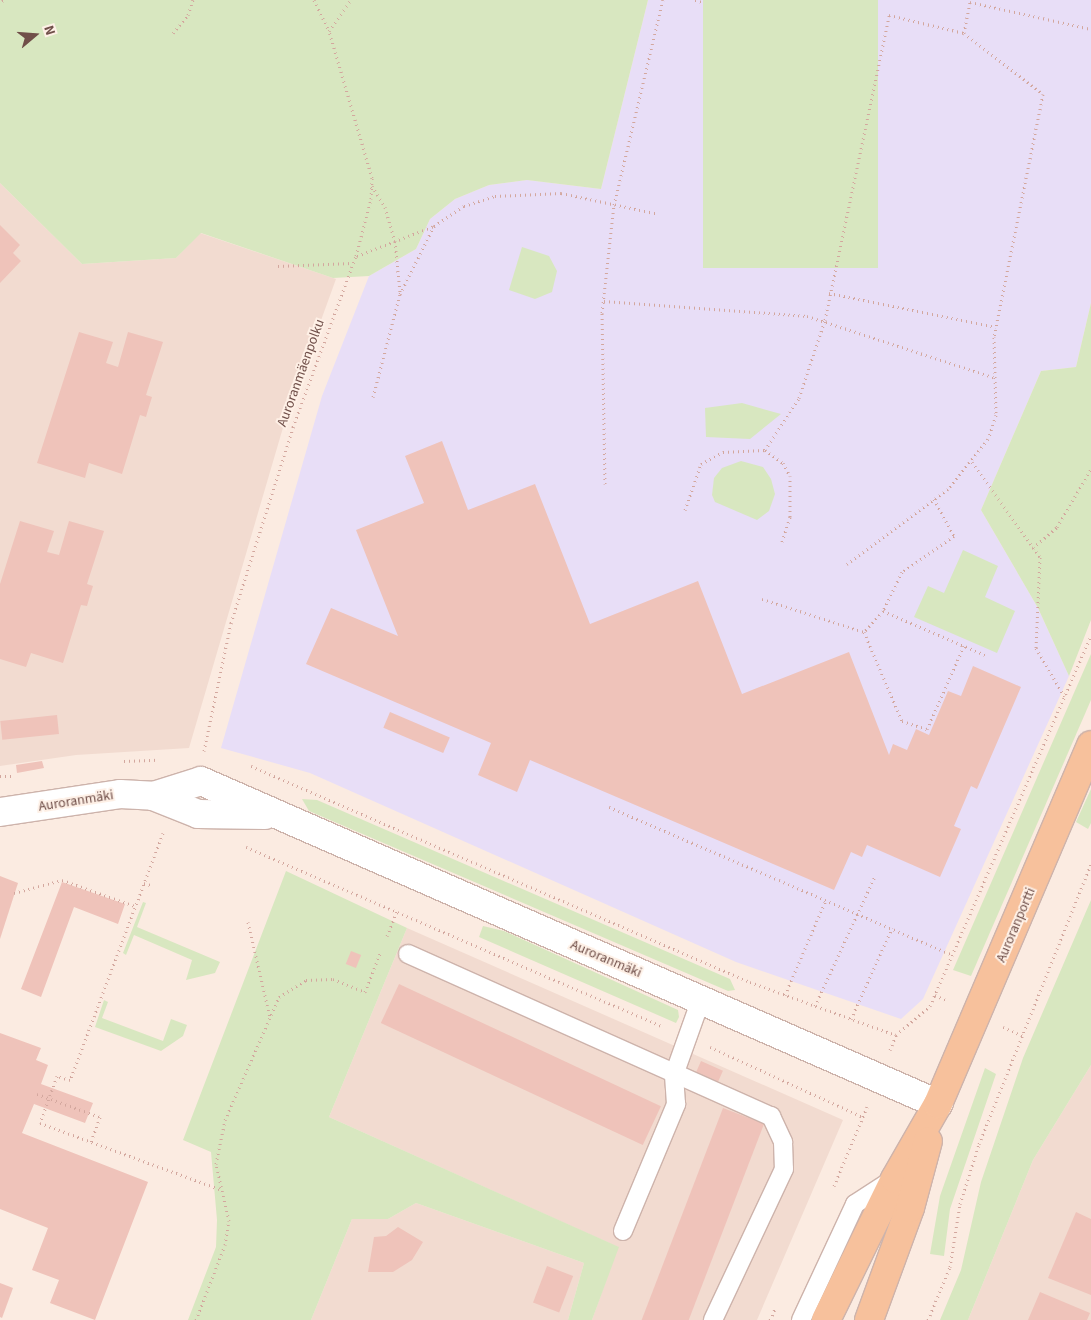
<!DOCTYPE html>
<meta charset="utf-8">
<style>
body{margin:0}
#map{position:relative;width:1091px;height:1320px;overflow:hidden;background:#fbebe1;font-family:"Source Sans 3",sans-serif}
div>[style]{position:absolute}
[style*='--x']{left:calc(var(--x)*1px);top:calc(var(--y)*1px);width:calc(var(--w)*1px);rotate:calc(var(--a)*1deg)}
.residential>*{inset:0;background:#f2dbd0}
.education>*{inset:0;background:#e8def7}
.green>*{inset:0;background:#d8e7c0;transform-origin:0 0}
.building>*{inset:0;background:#efc3ba;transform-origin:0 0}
.path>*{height:3px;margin-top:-1.5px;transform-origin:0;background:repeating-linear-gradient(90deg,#d3a79e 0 1px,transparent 0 5px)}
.roads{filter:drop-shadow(1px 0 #cdb3ab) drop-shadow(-1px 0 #cdb3ab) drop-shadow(0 1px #cdb3ab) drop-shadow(0 -1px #cdb3ab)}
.service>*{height:18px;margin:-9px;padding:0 9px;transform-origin:9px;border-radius:9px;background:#fff}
.secondary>*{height:28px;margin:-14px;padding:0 14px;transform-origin:14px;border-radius:14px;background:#fff}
.primary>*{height:28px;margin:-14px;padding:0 14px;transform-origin:14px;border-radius:14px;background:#f7c19c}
span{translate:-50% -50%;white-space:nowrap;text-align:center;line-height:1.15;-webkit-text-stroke:4px #fef0e6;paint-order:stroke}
.street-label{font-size:14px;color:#704f49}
.north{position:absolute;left:10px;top:10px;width:50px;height:50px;-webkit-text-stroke:4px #fef0e6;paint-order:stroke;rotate:72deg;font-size:14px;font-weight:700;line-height:20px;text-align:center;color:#704f49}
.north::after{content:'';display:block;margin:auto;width:18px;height:22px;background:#704f49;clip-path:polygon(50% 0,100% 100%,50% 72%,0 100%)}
</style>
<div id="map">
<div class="residential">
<div style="clip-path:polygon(0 183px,82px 264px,176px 258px,200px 233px,336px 279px,287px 414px,189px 748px,76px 755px,0 766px)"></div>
<div style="clip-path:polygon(407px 928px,843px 1120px,757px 1320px,592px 1320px,618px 1247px,329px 1117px)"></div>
<div style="clip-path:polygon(1091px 1065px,1091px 1320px,968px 1320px,1033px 1160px)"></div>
<div style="clip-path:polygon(416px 1203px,584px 1263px,568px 1320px,311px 1320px,352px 1219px,388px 1219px)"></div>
</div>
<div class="education">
<div style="clip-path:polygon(648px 0,1091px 0,1091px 303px,1076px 367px,1041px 371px,981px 510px,1038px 608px,1069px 676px,923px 999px,901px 1019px,736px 962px,310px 773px,221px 748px,322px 396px,369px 276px,416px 249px,430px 219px,455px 199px,489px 185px,527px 180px,601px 189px)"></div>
</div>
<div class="green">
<div style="clip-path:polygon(0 0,648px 0,601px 189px,527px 180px,489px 185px,455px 199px,430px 219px,416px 249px,369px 276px,333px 278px,201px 233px,176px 258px,82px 264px,0 183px)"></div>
<div style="left:703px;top:0;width:175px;height:268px"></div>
<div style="clip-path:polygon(522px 247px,549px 256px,557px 271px,552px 292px,535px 299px,509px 290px)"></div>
<div style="clip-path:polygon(1091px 303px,1091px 620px,1069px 676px,1038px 608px,981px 510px,1041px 371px,1076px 367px)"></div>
<div style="clip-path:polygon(742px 403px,781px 414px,750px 439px,706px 437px,705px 408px)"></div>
<div style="clip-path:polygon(741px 461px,763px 467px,771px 479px,775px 494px,769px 511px,757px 520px,715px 502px,712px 495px,714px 478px,722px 468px)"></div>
<div style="clip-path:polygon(963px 550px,998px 566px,985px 597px,1015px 611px,997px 653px,914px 617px,928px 586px,944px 593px)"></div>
<div style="clip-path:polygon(1091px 654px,1091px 700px,971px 976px,953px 970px)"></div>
<div style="clip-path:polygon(1091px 789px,1091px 823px,1088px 829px,1076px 822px)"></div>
<div style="clip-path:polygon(302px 799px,317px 800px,730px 979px,735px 990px,728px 991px,309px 811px)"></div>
<div style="clip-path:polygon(286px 871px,407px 928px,329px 1117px,619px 1247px,592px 1320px,568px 1320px,584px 1263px,416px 1203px,388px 1219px,352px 1219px,311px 1320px,188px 1320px,216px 1247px,217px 1220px,211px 1152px,183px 1140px)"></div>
<div style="clip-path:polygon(1091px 900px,1091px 1065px,1033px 1160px,968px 1320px,940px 1320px,961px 1270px,981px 1182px,1023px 1058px)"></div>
<div style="clip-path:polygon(143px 902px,146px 903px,137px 927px,220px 962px,215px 973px,186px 980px,192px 960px,134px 935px,126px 955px,123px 953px)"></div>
<div style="clip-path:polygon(483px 926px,504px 931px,678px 1010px,679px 1017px,676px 1023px,479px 937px)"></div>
<div style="clip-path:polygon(104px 1000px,108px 1002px,102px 1018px,163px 1041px,171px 1019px,187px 1025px,183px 1036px,161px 1051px,95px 1027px)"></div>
<div style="clip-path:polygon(985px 1068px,996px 1074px,950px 1209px,944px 1256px,930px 1254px,940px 1196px)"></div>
</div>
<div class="building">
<div style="clip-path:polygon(0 225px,20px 245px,13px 253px,21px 261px,0 283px)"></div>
<div style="clip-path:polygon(79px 332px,113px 342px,106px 363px,118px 367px,128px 332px,163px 342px,146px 395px,152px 397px,148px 410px,146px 417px,140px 415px,122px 474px,89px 463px,85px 478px,37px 463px)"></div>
<div style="clip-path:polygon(442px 441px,468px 510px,535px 484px,590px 624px,698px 581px,742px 694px,849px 652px,889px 755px,893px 744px,907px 750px,916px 729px,929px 735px,948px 691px,961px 696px,973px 666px,1021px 687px,977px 789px,971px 786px,954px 826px,961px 829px,940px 877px,867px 845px,862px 857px,851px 852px,834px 890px,530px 760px,517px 792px,478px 775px,491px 743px,306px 664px,331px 608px,398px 636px,356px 530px,424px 503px,405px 456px)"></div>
<div style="clip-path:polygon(20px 521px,54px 531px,47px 552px,59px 555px,69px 521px,104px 531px,87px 584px,93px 586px,89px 599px,87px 606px,81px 605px,63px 663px,31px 653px,26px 667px,0 659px,0 584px)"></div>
<div style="left:390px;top:712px;width:65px;height:17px;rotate:23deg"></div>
<div style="left:57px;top:715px;width:19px;height:57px;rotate:84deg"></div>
<div style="clip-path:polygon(42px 761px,44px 768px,17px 773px,16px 765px)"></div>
<div style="clip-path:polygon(0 876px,18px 883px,0 939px)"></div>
<div style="clip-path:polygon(62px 882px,125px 904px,118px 924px,74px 907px,41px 997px,21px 989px)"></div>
<div style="left:351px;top:951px;width:11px;height:14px;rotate:22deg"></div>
<div style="left:399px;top:984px;width:289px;height:43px;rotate:25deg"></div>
<div style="clip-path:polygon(0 1033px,41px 1048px,36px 1060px,48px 1065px,41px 1084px,93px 1103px,85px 1123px,34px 1104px,22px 1133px,148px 1182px,95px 1320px,50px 1303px,59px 1280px,32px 1270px,48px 1228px,0 1209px)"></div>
<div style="left:701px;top:1061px;width:24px;height:13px;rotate:24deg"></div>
<div style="left:723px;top:1108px;width:44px;height:228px;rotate:21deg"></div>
<div style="clip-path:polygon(1076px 1212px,1091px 1219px,1091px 1295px,1048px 1278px)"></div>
<div style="clip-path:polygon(398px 1227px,423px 1242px,412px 1260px,393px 1272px,368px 1272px,374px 1237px,386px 1236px)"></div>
<div style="left:547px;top:1266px;width:28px;height:39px;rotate:21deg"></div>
<div style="clip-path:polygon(0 1283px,13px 1288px,2px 1318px,0 1317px)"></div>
<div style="clip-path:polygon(1040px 1292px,1090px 1313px,1087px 1320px,1028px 1320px)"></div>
</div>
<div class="path">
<div style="--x:314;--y:0;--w:34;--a:64"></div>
<div style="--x:695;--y:0;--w:7;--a:16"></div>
<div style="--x:2;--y:1;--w:2;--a:-27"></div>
<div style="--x:970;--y:2;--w:124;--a:12.6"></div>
<div style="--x:173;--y:33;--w:23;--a:-50"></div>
<div style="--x:188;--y:15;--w:16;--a:-72"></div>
<div style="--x:964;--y:33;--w:33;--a:-79"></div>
<div style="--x:372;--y:186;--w:25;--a:58"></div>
<div style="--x:385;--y:207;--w:35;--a:74"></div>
<div style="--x:395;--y:241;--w:51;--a:84.4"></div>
<div style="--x:357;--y:256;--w:83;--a:-21.3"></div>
<div style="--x:278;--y:266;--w:74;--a:-2.3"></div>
<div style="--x:829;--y:293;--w:170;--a:11.5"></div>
<div style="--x:604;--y:301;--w:204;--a:4.2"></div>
<div style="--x:807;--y:316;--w:199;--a:18.2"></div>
<div style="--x:373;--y:397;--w:106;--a:-75.3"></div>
<div style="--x:400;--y:294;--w:76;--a:-63.4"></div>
<div style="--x:434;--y:226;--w:36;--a:-34"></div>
<div style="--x:464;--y:206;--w:33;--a:-18"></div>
<div style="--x:495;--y:196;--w:66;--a:-2.6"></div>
<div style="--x:561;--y:193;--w:100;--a:12.1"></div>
<div style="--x:765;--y:450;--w:22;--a:36"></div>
<div style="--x:783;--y:463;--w:15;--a:62"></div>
<div style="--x:790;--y:476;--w:41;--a:90"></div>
<div style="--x:790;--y:517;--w:26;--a:108"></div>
<div style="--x:972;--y:462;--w:117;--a:54.4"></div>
<div style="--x:1040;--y:557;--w:91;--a:92.5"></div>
<div style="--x:1036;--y:648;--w:56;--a:59.7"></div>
<div style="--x:605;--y:484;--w:171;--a:-91"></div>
<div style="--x:602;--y:313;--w:109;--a:-83.7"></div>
<div style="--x:614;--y:205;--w:211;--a:-76.6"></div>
<div style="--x:934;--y:499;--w:42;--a:61.6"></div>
<div style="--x:954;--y:536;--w:63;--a:145.3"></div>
<div style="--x:902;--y:572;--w:43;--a:116"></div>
<div style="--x:883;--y:611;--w:28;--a:132"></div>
<div style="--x:864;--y:632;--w:97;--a:66.9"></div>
<div style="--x:902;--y:721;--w:26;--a:18"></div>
<div style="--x:927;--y:729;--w:91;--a:-66"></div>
<div style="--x:685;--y:510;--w:49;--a:-70.8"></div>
<div style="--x:701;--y:464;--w:25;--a:-29"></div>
<div style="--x:723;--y:452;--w:42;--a:-2.7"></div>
<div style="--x:765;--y:450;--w:62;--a:-56.8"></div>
<div style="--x:799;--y:398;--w:82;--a:-71.6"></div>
<div style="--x:825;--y:320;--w:312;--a:-78.1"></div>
<div style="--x:889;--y:15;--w:77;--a:13.5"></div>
<div style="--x:964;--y:33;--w:100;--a:37.7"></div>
<div style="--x:1043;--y:94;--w:248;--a:101.4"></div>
<div style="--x:994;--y:337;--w:78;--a:88.5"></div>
<div style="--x:996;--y:415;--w:25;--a:108"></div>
<div style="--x:988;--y:439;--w:64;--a:128.7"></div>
<div style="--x:948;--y:489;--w:126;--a:143.4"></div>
<div style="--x:1033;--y:548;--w:32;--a:-41"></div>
<div style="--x:1057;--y:527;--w:67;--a:-59.6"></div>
<div style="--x:762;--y:599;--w:107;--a:17.9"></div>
<div style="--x:883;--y:611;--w:111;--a:23.3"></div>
<div style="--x:204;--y:751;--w:131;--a:-78.1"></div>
<div style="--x:231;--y:623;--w:206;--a:-72.4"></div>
<div style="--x:293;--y:427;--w:182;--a:-69.8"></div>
<div style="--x:356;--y:256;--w:59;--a:-75.3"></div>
<div style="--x:371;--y:199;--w:21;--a:-87"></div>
<div style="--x:372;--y:178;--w:153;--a:-106.3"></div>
<div style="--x:329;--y:31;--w:38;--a:-55"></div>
<div style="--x:124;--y:761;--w:34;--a:-2"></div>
<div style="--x:251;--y:766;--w:544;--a:23.41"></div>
<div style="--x:750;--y:982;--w:155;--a:20"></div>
<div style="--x:0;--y:776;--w:14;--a:0"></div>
<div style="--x:609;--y:807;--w:372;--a:23.3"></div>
<div style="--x:163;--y:833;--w:264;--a:110.6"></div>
<div style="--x:70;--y:1080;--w:14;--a:-163"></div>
<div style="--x:57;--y:1076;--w:50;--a:109.9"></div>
<div style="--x:40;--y:1123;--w:194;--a:20.2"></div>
<div style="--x:246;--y:847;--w:454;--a:23.3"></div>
<div style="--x:144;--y:883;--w:9;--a:18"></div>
<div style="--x:14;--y:893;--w:50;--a:-15.2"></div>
<div style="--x:62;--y:880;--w:77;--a:19.6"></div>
<div style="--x:248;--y:922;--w:98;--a:77"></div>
<div style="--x:387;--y:936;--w:27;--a:-68"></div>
<div style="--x:785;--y:995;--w:103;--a:-66.7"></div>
<div style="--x:935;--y:995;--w:14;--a:25"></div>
<div style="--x:815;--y:1006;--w:143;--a:-65.2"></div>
<div style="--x:851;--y:1019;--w:100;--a:-65.7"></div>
<div style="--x:1003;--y:1027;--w:22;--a:24"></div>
<div style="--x:710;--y:1047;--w:168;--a:24.6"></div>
<div style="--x:890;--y:1050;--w:16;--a:-68"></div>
<div style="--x:896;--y:1035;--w:45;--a:-40.5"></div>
<div style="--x:930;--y:1006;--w:404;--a:-66.5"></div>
<div style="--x:37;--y:1094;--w:67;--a:20.1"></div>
<div style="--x:100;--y:1117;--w:27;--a:110"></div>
<div style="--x:834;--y:1186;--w:86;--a:-67.3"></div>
<div style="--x:196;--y:1320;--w:80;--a:-68.9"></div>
<div style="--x:225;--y:1245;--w:24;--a:-81"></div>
<div style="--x:229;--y:1221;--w:58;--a:-102.8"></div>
<div style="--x:216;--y:1164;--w:45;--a:-78.4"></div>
<div style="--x:225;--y:1120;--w:134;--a:-66.3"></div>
<div style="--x:279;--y:997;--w:32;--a:-32"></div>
<div style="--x:306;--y:980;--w:27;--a:-2"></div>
<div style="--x:333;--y:979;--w:35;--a:22"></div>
<div style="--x:365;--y:992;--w:44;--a:-68.7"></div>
<div style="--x:770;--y:1320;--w:12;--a:-66"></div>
<div style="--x:928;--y:1320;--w:57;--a:-67.5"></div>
<div style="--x:950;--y:1267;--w:64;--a:-81"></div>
<div style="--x:960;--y:1204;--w:63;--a:-72.4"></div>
<div style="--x:979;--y:1144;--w:302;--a:-68.2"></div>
</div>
<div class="roads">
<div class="service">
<div style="--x:408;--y:954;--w:398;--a:24.1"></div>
<div style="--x:771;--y:1116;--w:29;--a:65"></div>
<div style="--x:783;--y:1142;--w:27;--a:88"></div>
<div style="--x:784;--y:1169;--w:167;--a:115.2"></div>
<div style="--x:623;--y:1231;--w:138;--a:-67.3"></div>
<div style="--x:676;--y:1104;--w:29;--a:-94"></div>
<div style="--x:674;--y:1075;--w:81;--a:-70.4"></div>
<div style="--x:801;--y:1320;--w:128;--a:-65"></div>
<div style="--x:855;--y:1204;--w:44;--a:-33"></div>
</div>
<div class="secondary">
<div style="--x:153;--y:796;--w:48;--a:21.8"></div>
<div style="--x:198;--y:814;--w:67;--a:0.9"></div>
<div style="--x:0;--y:812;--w:121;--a:-8.5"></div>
<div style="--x:120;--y:794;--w:33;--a:3"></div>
<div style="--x:153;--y:796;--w:50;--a:-17.4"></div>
<div style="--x:201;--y:781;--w:805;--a:23.67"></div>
</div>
<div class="primary">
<div style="--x:826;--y:1320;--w:157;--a:-63.9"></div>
<div style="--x:895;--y:1179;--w:86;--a:-60.2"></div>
<div style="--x:938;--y:1104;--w:390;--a:-66.9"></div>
<div style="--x:869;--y:1320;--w:119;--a:-69.9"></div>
<div style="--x:910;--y:1208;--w:69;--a:-75"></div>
</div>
</div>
<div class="street-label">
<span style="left:301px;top:373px;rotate:-70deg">Auroranmäenpolku</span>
<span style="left:76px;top:801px;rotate:-9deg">Auroranmäki</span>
<span style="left:1016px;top:925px;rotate:-67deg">Auroranportti</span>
<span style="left:606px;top:959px;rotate:23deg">Auroranmäki</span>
</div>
<div class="north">N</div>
</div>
